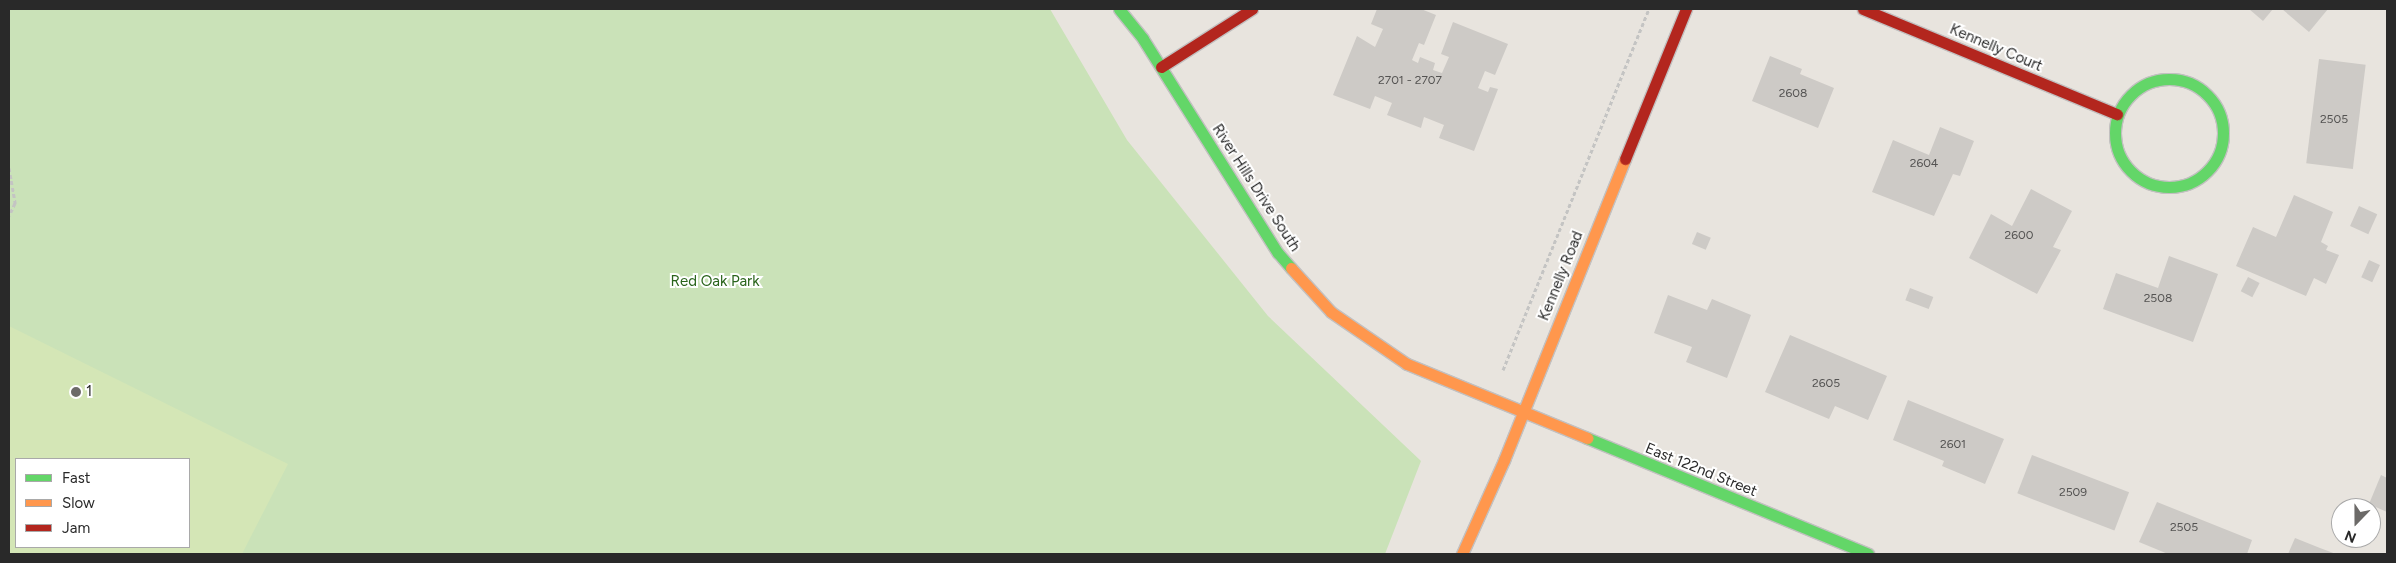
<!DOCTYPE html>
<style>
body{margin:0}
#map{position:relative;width:2396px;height:563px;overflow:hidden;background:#e8e4de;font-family:Figtree,sans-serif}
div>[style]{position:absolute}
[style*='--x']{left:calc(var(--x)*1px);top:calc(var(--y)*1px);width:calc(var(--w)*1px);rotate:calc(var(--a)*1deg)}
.green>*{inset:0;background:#cae2b8}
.pitch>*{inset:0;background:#d4e6b6}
.building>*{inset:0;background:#cdcac6;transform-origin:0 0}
.path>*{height:3px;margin-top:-1.5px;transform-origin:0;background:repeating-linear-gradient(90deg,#c4c4c3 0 4px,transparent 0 6.5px)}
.roads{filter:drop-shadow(1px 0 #c2c0c0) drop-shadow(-1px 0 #c2c0c0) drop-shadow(0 1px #c2c0c0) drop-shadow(0 -1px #c2c0c0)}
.fast>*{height:11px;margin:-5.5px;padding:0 5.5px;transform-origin:5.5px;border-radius:5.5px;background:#63d668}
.fast>.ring{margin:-5.5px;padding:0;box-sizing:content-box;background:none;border:11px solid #63d668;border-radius:50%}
.slow>*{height:11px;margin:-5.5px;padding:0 5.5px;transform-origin:5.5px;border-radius:5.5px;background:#ff974d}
.jam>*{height:11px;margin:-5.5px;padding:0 5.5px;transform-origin:5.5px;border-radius:5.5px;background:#b3261e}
.dots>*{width:14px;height:14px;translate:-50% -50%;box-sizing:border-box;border:2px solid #fff;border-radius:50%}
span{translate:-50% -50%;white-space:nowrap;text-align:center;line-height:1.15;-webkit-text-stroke:4px #fff;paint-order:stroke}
.number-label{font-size:12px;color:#545352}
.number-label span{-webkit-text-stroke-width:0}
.street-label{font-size:15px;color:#292929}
.park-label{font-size:15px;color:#2a641c}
.poi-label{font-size:15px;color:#292929}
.left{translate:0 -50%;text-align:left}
.frame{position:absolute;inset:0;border:10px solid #292929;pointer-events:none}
.legend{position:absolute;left:15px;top:458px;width:175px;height:90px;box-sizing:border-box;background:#fff;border:1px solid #a9a9a9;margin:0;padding:6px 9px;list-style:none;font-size:15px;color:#292929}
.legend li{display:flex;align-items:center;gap:10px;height:25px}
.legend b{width:25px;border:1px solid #a9a9a9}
.north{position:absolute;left:2331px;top:498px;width:50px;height:50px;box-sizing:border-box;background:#fff;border:1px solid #a9a9a9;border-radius:50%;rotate:202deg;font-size:14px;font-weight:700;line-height:20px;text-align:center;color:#292929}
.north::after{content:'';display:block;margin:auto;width:18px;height:22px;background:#6c6a68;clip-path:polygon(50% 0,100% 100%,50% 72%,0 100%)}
</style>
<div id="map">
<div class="green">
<div style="clip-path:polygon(evenodd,9px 9px,1050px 9px,1127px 140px,1268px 316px,1421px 461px,1385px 554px,9px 554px,9px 9px,16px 459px,189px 459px,189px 547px,16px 547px,16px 459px)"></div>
</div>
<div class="pitch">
<div style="clip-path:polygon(evenodd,9px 326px,288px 464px,242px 554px,9px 554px,9px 326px,16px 459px,189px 459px,189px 547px,16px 547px,16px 459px)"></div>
</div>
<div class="building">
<div style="clip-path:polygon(1377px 9px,1421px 9px,1436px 15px,1424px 45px,1419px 43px,1412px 60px,1418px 63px,1420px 57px,1435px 63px,1433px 70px,1442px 73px,1449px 57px,1441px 54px,1453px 22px,1508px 44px,1495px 75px,1485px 71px,1478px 88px,1488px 92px,1490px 87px,1498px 89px,1474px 151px,1439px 138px,1444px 125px,1424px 117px,1421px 128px,1387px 115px,1392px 103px,1375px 96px,1370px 109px,1333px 95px,1357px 36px,1375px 47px,1383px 29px,1371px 24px)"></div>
<div style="clip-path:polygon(2249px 9px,2273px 9px,2263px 21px)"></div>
<div style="clip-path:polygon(2282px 9px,2328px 9px,2309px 32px)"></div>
<div style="clip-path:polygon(1770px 56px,1802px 69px,1800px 74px,1834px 88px,1818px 128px,1752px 101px)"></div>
<div style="left:2319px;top:59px;width:47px;height:105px;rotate:7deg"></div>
<div style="clip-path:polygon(1940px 127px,1974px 141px,1960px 176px,1953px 174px,1934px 216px,1872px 192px,1893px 140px,1929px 155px)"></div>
<div style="clip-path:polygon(2031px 189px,2072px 211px,2053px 247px,2061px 250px,2037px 294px,1969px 258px,1991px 214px,2012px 226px)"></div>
<div style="clip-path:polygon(2294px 195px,2333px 212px,2321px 242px,2328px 246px,2326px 250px,2339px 255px,2326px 284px,2314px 278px,2306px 296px,2236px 266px,2253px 227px,2276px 237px)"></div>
<div style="left:2359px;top:206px;width:20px;height:22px;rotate:24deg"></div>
<div style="left:1697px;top:232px;width:15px;height:13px;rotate:23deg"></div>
<div style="clip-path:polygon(2169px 256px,2218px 274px,2193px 342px,2103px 309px,2116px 273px,2158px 288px)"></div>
<div style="left:2369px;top:260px;width:12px;height:19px;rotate:24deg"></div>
<div style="left:2248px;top:277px;width:13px;height:16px;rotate:27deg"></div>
<div style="left:1910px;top:288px;width:25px;height:13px;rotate:21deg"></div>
<div style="clip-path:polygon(1668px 295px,1707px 310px,1712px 299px,1751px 315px,1727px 378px,1686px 362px,1692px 347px,1654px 333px)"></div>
<div style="clip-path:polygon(1790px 335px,1887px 376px,1868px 420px,1835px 406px,1829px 419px,1765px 392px)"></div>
<div style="clip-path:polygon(1908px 400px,2004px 439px,1985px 484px,1942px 466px,1944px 461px,1893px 440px)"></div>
<div style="left:2032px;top:455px;width:104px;height:41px;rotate:21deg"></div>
<div style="clip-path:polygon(2381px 475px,2387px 478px,2387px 512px,2369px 504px)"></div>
<div style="clip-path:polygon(2157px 502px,2252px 540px,2247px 554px,2168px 554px,2139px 542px)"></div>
<div style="clip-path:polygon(2295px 538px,2320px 548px,2336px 554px,2288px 554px)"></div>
</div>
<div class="path">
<div style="--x:9;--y:168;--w:36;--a:80"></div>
<div style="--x:15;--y:203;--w:14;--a:115"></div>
<div style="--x:1503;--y:370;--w:389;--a:-68"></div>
</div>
<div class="roads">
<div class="fast">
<div style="--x:1119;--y:9;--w:38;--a:51"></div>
<div style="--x:1143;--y:39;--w:253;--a:57.8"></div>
<div style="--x:1278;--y:253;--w:20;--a:49"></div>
<div class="ring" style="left:2115px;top:79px;width:97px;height:97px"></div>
<div style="--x:1587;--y:438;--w:304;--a:22.4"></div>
</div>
<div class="slow">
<div style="--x:1291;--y:268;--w:59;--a:47.7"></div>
<div style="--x:1331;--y:312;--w:92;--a:34.4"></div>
<div style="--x:1407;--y:364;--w:195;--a:22.3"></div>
<div style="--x:1462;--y:554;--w:103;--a:-65.9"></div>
<div style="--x:1504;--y:460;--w:324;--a:-68.1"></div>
</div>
<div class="jam">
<div style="--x:1863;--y:9;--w:275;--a:22.5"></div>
<div style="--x:1161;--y:67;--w:108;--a:-32.5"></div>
<div style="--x:1625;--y:159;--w:162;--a:-67.9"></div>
</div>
</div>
<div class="dots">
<div style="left:76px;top:392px;background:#6c6a68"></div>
</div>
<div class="number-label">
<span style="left:1410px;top:81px">2701 - 2707</span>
<span style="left:1793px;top:94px">2608</span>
<span style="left:2334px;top:120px">2505</span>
<span style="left:1924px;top:164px">2604</span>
<span style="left:2019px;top:236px">2600</span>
<span style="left:2158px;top:299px">2508</span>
<span style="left:1826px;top:384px">2605</span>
<span style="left:1953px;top:445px">2601</span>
<span style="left:2073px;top:493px">2509</span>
<span style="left:2184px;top:528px">2505</span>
</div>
<div class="street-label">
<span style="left:1996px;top:48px;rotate:23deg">Kennelly Court</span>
<span style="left:1256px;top:188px;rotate:57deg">River Hills Drive South</span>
<span style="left:1561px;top:276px;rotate:-68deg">Kennelly Road</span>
<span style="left:1701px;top:470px;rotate:22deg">East 122nd Street</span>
</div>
<div class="park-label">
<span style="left:715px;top:282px">Red Oak Park</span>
</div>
<div class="poi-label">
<span class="left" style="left:86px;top:392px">1</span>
</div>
<div class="frame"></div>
<ul class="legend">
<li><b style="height:6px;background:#63d668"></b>Fast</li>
<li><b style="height:6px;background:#ff974d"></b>Slow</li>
<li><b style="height:6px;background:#b3261e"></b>Jam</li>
</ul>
<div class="north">N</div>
</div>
